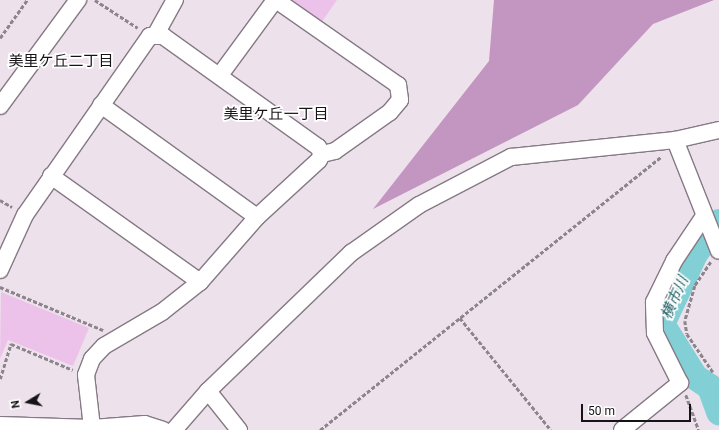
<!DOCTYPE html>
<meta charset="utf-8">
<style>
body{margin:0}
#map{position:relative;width:719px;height:430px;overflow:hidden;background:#ede1ec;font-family:Roboto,"Noto Sans JP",sans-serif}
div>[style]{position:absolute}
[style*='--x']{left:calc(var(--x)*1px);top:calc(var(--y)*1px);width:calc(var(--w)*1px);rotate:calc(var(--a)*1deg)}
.green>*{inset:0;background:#edc2ea}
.forest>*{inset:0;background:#c296c0}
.river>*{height:26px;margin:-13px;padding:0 13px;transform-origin:13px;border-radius:13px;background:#82d0d5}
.path>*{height:2.5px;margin-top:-1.25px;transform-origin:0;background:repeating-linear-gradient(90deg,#8d858c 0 4px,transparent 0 6px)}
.roads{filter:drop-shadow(1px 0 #857a84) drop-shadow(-1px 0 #857a84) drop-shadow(0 1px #857a84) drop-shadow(0 -1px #857a84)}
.minor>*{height:16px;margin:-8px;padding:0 8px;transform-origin:8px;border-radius:8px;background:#fff}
span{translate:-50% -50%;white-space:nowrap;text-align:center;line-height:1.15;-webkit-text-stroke:3.5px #fff;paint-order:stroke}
.neighbourhood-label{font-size:15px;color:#161316}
.water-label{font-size:15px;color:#1d5e62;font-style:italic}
.north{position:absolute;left:8px;top:382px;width:40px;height:40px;-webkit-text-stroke:3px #fff;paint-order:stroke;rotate:260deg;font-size:11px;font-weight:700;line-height:16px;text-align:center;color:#161316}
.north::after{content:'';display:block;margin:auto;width:14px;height:18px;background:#161316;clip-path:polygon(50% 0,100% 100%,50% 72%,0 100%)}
.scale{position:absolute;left:581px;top:404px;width:110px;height:18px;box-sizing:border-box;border:2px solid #161316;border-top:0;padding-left:5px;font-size:12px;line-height:14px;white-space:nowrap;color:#161316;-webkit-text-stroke:3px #fff;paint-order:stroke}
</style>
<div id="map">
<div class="green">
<div style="clip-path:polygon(288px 0,337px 0,321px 23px)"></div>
<div style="clip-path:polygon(1px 292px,89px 328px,73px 366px,8px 340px,0 359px)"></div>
</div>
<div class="forest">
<div style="clip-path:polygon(494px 0,714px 0,653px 24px,578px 105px,373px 209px,489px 61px)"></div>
</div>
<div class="river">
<div style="--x:719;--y:222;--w:40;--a:127"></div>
<div style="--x:695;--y:254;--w:77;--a:115.2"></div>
<div style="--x:662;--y:324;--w:62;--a:58.1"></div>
<div style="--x:695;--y:377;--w:18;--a:34"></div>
<div style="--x:710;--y:387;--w:27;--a:70"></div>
</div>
<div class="path">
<div style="--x:95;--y:0;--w:51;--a:33.1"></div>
<div style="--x:0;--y:38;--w:47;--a:-54.6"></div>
<div style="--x:0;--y:200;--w:14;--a:30"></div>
<div style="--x:711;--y:262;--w:29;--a:124"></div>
<div style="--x:695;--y:286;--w:36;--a:106"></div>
<div style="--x:685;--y:321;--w:13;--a:81"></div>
<div style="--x:687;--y:334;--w:46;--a:55.6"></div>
<div style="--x:0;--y:287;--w:112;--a:22.7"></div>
<div style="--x:460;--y:318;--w:144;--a:50.9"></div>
<div style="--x:0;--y:379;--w:37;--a:-73"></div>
<div style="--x:11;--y:344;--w:67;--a:22.8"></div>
<div style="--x:686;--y:395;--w:37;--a:70"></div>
<div style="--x:320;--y:430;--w:437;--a:-38.7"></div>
</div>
<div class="roads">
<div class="minor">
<div style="--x:276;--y:0;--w:149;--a:34.9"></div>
<div style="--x:398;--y:85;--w:15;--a:82"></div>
<div style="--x:400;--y:100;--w:16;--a:130"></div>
<div style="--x:390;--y:112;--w:67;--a:144.7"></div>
<div style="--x:335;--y:151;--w:13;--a:167"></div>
<div style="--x:156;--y:34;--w:39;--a:-61"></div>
<div style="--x:220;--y:75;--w:93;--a:-53.7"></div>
<div style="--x:101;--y:105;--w:192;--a:35.7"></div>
<div style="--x:0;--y:106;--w:132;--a:-53.7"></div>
<div style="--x:675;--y:140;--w:119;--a:68.4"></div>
<div style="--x:51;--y:176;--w:183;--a:35.4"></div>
<div style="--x:0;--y:270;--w:60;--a:-65.6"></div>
<div style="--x:25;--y:215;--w:218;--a:-55.1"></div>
<div style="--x:150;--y:36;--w:13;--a:0"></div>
<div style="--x:163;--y:36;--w:191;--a:35.6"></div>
<div style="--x:318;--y:147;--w:8;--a:60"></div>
<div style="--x:322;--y:154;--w:7;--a:117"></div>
<div style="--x:319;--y:160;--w:84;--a:137.4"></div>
<div style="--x:257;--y:217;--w:86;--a:131.2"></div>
<div style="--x:200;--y:282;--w:48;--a:141.7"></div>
<div style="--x:162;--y:312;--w:67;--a:149.6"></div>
<div style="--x:104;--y:346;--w:18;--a:133"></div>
<div style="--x:92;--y:359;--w:17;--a:111"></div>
<div style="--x:86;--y:375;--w:53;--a:83.5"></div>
<div style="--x:208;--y:391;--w:50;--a:51.5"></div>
<div style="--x:0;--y:425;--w:92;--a:1.9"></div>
<div style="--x:92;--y:428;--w:53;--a:-4.3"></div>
<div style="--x:145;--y:424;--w:19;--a:18"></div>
<div style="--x:174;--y:430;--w:52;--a:-48.9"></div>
<div style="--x:208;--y:391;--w:199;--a:-44"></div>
<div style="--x:351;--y:253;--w:83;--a:-35.2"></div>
<div style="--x:419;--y:205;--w:104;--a:-27.6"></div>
<div style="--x:511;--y:157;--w:165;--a:-5.9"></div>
<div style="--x:675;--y:140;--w:45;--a:-12.8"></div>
<div style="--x:622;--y:430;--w:75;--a:-39"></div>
<div style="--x:680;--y:383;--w:56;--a:-116.6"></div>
<div style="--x:655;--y:333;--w:31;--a:-92"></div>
<div style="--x:654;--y:302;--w:46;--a:-64"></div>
<div style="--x:674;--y:261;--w:54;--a:-56.3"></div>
</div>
</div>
<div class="neighbourhood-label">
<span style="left:61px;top:62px">美里ケ丘二丁目</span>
<span style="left:276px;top:115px">美里ケ丘一丁目</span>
</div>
<div class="water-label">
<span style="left:675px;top:298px;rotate:-66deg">横市川</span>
</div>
<div class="north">N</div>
<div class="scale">50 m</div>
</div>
